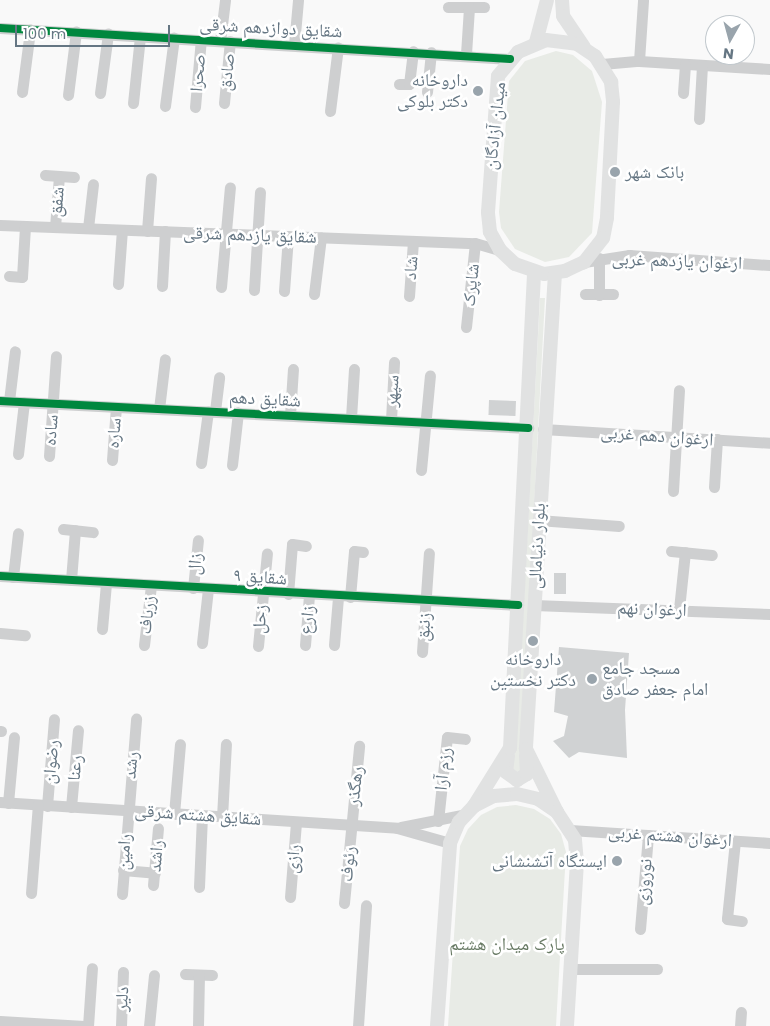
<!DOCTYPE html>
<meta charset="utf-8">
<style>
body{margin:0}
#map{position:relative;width:770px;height:1026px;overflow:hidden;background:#f9f9f9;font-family:Poppins,"Noto Naskh Arabic",sans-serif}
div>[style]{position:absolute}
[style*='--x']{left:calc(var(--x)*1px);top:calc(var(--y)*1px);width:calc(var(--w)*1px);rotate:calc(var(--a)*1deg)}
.green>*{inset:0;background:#e8ebe6}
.building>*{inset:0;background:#d0d2d3;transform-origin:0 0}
.minor>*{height:11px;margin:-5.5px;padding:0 5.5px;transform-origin:5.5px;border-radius:5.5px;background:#cecfd0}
.major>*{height:14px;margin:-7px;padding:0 7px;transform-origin:7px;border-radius:7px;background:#e1e2e2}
.cycleway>*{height:8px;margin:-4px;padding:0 4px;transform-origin:4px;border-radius:4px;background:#00873e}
.dots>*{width:14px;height:14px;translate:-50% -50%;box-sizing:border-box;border:2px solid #fff;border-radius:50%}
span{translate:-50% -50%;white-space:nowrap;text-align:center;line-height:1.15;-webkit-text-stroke:5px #fff;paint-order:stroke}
.street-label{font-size:18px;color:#657683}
.poi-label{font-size:18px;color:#657683}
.right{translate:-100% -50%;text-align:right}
.left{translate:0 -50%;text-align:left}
.park-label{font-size:18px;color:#687a64}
.north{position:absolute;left:705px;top:15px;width:50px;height:50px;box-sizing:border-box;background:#fff;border:1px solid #c1c8cd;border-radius:50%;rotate:187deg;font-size:14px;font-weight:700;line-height:20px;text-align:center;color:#657683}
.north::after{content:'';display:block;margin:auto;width:18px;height:22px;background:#99a4ac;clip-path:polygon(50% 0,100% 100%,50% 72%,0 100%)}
.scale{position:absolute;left:15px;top:25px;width:155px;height:22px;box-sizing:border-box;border:2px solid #657683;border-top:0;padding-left:6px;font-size:15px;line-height:18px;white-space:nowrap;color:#657683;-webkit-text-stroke:4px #fff;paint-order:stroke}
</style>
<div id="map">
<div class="green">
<div style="clip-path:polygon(556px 51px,573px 55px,592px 71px,602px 102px,592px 233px,569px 257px,545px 262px,515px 249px,501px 228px,499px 212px,509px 81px,525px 61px)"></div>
<div style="clip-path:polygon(540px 298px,545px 298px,520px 773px,511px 768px,516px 749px)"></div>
<div style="clip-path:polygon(516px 805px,534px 809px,550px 819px,561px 834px,566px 852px,556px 1026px,448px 1026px,460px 846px,468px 829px,481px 815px,497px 807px)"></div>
</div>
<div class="building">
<div style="left:489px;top:400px;width:27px;height:15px;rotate:2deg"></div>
<div style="left:554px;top:573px;width:12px;height:21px"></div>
<div style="clip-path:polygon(559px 647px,629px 653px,625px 710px,627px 758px,579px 752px,569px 758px,553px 741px,564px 736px,568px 716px,554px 712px)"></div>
</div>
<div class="minor">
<div style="--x:448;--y:7;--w:36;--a:0"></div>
<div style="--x:0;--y:28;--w:511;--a:3.48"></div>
<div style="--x:220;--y:41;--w:41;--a:-83"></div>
<div style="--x:294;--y:45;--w:45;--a:-84.9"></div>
<div style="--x:466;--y:54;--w:47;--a:-86.3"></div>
<div style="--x:639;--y:61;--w:61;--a:-86.2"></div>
<div style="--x:602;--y:64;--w:37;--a:-5"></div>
<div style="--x:639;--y:61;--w:131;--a:3.5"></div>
<div style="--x:399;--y:84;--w:10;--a:0"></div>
<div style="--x:409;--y:84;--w:33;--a:-83"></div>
<div style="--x:22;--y:92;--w:63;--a:-82.6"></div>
<div style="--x:427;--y:92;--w:40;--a:-84.3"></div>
<div style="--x:100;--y:93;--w:60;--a:-82.3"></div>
<div style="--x:683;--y:93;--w:29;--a:-86"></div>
<div style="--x:68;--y:95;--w:64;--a:-82.8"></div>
<div style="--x:133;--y:103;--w:67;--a:-84"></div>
<div style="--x:224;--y:103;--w:62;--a:-84.5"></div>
<div style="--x:165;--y:106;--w:69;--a:-82.5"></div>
<div style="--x:195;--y:107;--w:68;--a:-85"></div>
<div style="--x:330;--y:111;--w:64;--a:-82.9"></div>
<div style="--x:699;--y:119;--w:54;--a:-86.8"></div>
<div style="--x:45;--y:175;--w:29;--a:4"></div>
<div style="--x:0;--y:225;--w:475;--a:2.2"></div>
<div style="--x:475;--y:243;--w:26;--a:16"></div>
<div style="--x:55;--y:227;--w:51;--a:-85.5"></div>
<div style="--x:88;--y:228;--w:44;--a:-83.5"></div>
<div style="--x:147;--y:231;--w:53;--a:-85.7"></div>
<div style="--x:584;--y:262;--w:46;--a:-8.8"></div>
<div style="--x:629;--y:255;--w:141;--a:4.1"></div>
<div style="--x:9;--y:276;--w:13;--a:4"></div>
<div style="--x:22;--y:277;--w:51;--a:-86.6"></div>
<div style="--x:118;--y:284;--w:54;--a:-85.8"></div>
<div style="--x:162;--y:286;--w:55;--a:-86.9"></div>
<div style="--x:221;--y:287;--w:100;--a:-84.9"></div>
<div style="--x:254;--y:290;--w:98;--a:-86.5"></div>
<div style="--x:284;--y:291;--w:55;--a:-85.8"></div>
<div style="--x:314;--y:294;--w:57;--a:-83"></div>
<div style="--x:585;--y:294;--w:28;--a:0"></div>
<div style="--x:599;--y:295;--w:37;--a:-90"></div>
<div style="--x:409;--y:296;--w:55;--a:-85.8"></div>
<div style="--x:466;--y:327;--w:84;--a:-83.9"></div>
<div style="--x:0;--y:401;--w:529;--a:2.93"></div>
<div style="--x:9;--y:401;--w:50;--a:-83.2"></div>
<div style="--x:159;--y:409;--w:50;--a:-83.2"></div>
<div style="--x:215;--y:411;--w:34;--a:-83"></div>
<div style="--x:290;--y:415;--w:46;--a:-86.3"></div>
<div style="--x:351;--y:418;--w:49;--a:-86.5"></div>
<div style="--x:391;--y:420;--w:58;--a:-87"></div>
<div style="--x:543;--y:429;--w:227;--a:3.5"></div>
<div style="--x:18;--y:454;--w:52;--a:-83.4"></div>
<div style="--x:49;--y:456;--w:100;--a:-86"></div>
<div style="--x:112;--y:460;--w:53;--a:-85.7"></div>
<div style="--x:201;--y:463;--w:52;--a:-82.3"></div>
<div style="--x:232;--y:465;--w:53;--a:-83.5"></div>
<div style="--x:421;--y:470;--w:95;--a:-84.6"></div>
<div style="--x:714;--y:487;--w:48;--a:-86.4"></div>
<div style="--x:673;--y:491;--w:101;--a:-86.6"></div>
<div style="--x:538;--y:520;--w:81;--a:4.2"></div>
<div style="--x:63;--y:529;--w:30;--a:6"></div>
<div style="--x:671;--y:551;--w:41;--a:5.6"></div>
<div style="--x:0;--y:576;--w:519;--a:3.2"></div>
<div style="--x:13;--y:577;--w:44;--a:-83.5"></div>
<div style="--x:71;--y:580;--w:50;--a:-85.4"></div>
<div style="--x:193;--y:588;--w:48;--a:-84.1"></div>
<div style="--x:288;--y:594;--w:50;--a:-85.4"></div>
<div style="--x:292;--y:544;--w:14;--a:8"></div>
<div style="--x:350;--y:597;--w:46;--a:-85"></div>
<div style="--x:354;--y:551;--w:9;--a:6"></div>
<div style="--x:534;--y:605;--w:236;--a:2.2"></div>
<div style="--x:679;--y:609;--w:57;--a:-84"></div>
<div style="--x:102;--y:629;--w:46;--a:-85"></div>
<div style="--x:0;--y:633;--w:25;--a:5"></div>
<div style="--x:202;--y:643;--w:54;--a:-83.7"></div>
<div style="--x:144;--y:645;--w:60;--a:-83.3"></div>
<div style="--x:305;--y:645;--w:50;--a:-85.4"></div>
<div style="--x:334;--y:645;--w:48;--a:-85.2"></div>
<div style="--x:258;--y:646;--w:93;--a:-84.5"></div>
<div style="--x:422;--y:652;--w:99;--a:-86"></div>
<div style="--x:0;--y:731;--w:1;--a:0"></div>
<div style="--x:0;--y:802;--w:398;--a:3.7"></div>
<div style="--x:397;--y:828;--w:55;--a:15.8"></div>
<div style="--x:8;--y:803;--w:66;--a:-84.8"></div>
<div style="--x:47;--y:806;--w:87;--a:-85.4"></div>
<div style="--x:71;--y:807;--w:77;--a:-84.8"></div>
<div style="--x:174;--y:814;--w:70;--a:-85.1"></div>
<div style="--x:222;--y:817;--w:73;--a:-86.9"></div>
<div style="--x:438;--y:821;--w:84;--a:-83.9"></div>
<div style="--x:447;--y:737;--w:18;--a:6"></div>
<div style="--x:401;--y:827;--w:66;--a:-11.3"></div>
<div style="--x:570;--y:830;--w:200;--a:3.7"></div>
<div style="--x:735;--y:841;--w:78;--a:95.9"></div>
<div style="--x:727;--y:919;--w:15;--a:8"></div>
<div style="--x:123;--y:870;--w:32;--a:5"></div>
<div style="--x:153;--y:885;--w:57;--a:-85"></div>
<div style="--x:199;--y:887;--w:71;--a:-87.6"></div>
<div style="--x:31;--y:893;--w:88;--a:-85.5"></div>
<div style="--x:122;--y:894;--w:176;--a:-85.4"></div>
<div style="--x:290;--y:897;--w:75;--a:-85.4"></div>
<div style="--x:344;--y:903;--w:158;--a:-84.5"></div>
<div style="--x:640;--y:929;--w:94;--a:-85.1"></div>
<div style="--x:570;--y:969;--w:87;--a:0"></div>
<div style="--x:185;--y:974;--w:27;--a:2"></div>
<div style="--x:0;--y:1021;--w:84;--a:3.4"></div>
<div style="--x:88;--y:1026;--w:58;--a:-86.1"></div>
<div style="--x:121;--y:1026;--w:54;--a:-87.9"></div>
<div style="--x:149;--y:1026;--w:51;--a:-84.4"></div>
<div style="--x:198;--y:1026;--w:51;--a:-88.9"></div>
<div style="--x:358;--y:1026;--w:121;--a:-86.2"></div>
<div style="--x:740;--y:1026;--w:14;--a:-86"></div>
</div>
<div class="major">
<div style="--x:562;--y:0;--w:16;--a:86"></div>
<div style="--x:563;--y:16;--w:37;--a:56"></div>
<div style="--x:546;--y:40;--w:31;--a:7"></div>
<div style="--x:577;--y:44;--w:22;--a:34"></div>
<div style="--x:595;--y:56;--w:31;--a:58"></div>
<div style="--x:611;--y:82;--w:20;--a:84"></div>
<div style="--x:613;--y:102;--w:116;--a:93"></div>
<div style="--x:607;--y:218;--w:20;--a:101"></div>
<div style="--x:603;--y:238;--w:31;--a:128"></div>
<div style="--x:584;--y:262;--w:21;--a:155"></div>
<div style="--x:565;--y:271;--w:21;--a:172"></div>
<div style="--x:544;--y:274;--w:31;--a:-161"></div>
<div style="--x:515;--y:264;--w:21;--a:-137"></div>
<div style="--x:500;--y:250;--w:21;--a:-119"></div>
<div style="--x:490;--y:232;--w:20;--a:-96"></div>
<div style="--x:488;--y:212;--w:136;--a:-85.8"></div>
<div style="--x:498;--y:76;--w:31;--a:-50"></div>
<div style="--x:518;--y:52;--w:30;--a:-23"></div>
<div style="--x:536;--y:42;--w:43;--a:-75.3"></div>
<div style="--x:555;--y:273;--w:477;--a:93.5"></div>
<div style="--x:526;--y:749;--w:70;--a:63.8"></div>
<div style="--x:508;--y:756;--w:16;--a:97"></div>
<div style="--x:506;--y:772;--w:14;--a:36"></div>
<div style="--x:517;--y:780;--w:12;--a:-31"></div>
<div style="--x:527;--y:774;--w:19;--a:-93"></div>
<div style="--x:474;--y:806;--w:68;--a:-58.2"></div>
<div style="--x:510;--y:748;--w:477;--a:-87.1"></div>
<div style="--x:437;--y:1026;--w:183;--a:-85.9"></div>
<div style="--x:450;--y:843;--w:23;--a:-67"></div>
<div style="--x:459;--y:822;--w:22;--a:-47"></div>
<div style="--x:474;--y:806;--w:22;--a:-27"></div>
<div style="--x:494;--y:796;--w:23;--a:-5"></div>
<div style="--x:517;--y:794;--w:22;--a:13"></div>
<div style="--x:538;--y:799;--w:23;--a:34"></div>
<div style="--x:557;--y:812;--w:33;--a:57"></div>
<div style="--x:575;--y:840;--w:22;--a:85"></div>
<div style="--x:577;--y:862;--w:164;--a:93.5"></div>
</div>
<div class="cycleway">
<div style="--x:0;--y:28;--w:511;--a:3.48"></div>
<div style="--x:0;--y:401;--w:529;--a:2.93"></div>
<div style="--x:0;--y:576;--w:519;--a:3.2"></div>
</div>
<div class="dots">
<div style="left:478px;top:91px;background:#99a4ac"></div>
<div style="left:615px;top:172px;background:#99a4ac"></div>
<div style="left:533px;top:641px;background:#99a4ac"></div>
<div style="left:592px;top:679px;background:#99a4ac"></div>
<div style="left:617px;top:861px;background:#99a4ac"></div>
</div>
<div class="street-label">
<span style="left:271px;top:28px;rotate:3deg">شقایق دوازدهم شرقی</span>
<span style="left:227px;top:72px;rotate:-84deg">صادق</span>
<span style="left:198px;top:73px;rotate:-85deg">صحرا</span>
<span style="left:495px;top:126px;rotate:-84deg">میدان آزادگان</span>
<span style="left:57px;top:202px;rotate:-86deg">شفق</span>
<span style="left:250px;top:235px;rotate:2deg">شقایق یازدهم شرقی</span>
<span style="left:677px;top:261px;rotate:2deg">ارغوان یازدهم غربی</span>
<span style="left:411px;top:268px;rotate:-86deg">شاد</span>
<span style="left:471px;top:285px;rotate:-84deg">شاپرک</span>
<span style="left:392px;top:391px;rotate:-87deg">سپهر</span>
<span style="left:265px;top:399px;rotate:3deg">شقایق دهم</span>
<span style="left:51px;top:430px;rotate:-86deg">ساده</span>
<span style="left:114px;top:433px;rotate:-86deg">ساره</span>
<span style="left:657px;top:436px;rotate:4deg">ارغوان دهم غربی</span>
<span style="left:537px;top:546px;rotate:-87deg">بلوار دنیامالی</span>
<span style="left:195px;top:564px;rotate:-84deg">زال</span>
<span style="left:260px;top:577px;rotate:4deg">شقایق ۹</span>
<span style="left:652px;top:609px;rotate:2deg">ارغوان نهم</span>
<span style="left:147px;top:615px;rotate:-84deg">زرباف</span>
<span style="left:260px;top:619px;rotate:-85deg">زحل</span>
<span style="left:307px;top:620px;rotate:-84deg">زارع</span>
<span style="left:424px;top:627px;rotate:-86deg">زنبق</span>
<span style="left:51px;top:762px;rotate:-85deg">رضوان</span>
<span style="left:131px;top:765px;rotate:-84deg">رشد</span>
<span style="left:75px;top:768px;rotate:-85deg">رعنا</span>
<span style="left:443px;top:769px;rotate:-84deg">رزم آرا</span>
<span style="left:355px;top:786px;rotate:-84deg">رهگذر</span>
<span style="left:198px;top:815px;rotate:4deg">شقایق هشتم شرقی</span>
<span style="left:670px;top:836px;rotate:4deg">ارغوان هشتم غربی</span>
<span style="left:124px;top:852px;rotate:-87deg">رامین</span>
<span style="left:156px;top:856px;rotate:-86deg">راشد</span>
<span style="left:293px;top:859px;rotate:-86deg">رازی</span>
<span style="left:348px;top:864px;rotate:-85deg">رئوف</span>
<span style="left:644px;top:882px;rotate:-85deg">نوروزی</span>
<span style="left:122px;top:999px;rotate:-87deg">دلیر</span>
</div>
<div class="poi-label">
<span class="right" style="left:468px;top:91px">داروخانه<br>دکتر بلوکی</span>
<span class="left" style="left:625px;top:172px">بانک شهر</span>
<span style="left:533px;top:670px">داروخانه<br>دکتر نخستین</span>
<span class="left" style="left:602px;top:679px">مسجد جامع<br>امام جعفر صادق</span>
<span class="right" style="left:607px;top:861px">ایستگاه آتشنشانی</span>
</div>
<div class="park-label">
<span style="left:507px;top:944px">پارک میدان هشتم</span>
</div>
<div class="north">N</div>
<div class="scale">100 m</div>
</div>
